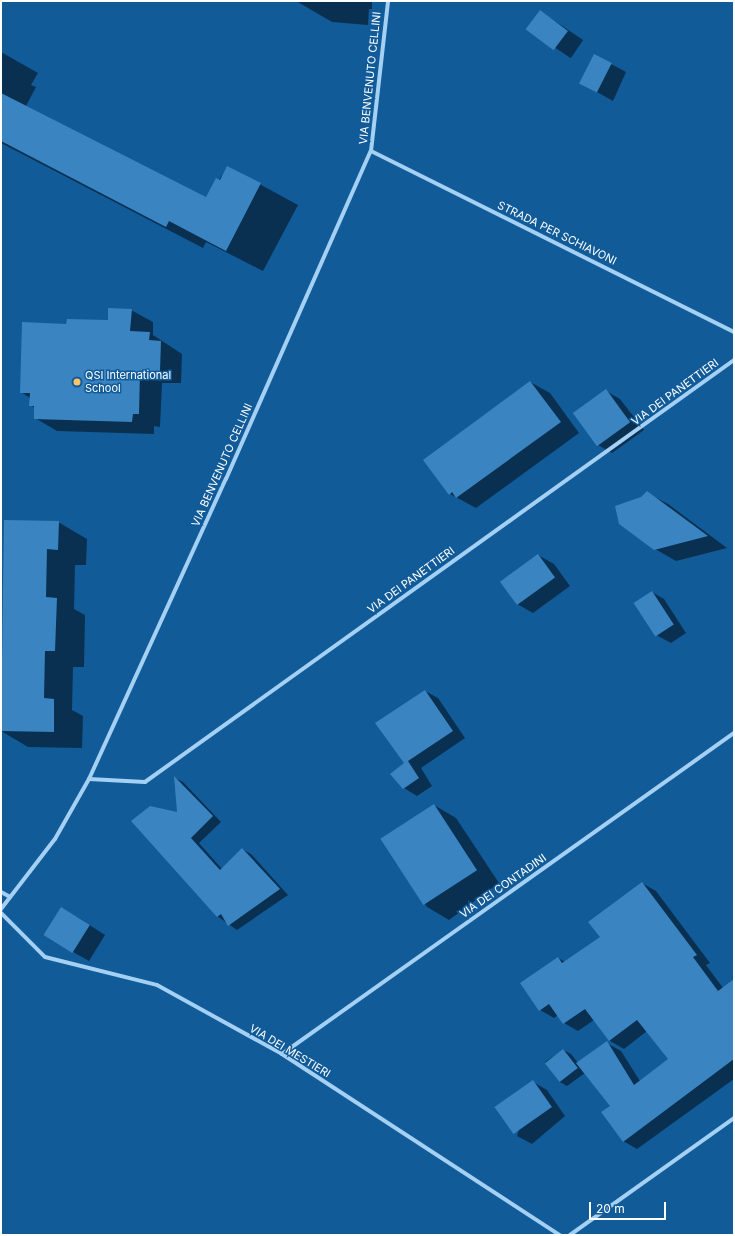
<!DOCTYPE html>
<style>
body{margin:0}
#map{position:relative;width:735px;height:1236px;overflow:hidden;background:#115b99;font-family:Inter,sans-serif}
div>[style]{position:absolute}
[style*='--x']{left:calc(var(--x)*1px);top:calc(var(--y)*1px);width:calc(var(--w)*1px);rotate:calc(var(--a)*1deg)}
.shadow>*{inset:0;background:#0007;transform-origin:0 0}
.building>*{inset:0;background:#3a84c1;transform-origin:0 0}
.street>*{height:4px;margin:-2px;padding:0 2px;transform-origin:2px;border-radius:2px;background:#a4d0f4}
.dots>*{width:11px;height:11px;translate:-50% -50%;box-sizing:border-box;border:2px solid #115b99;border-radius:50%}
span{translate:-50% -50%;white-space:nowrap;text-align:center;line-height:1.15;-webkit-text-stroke:3px #115b99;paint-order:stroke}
.street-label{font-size:11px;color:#fff}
.poi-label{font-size:11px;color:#fff}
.left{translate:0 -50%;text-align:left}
.frame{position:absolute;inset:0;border:2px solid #fff;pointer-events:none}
.scale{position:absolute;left:589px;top:1202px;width:77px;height:18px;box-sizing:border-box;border:2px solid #fff;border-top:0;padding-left:5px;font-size:12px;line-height:14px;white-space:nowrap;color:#fff;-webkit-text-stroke:3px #115b99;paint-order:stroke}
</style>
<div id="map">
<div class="shadow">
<div style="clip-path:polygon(296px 1px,372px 1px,372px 9px,369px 9px,368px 25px,332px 22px)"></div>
<div style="left:540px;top:11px;width:52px;height:22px;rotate:34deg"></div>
<div style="clip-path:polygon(1px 52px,38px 73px,31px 85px,36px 87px,26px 106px,206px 198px,228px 167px,298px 205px,263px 271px,206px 242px,203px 248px,1px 143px)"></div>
<div style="clip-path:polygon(611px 64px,626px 72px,613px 101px,581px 83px)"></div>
<div style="clip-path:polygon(131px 310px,153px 322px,153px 335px,182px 354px,181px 383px,162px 383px,160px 427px,154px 426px,154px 434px,57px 431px,35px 418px,35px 408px,30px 405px,30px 398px,21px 392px,67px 325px,109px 321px)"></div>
<div style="clip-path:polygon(530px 382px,550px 393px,579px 433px,476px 508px,450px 494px)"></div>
<div style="clip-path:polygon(606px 391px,620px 399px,644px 430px,612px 453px,598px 445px)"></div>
<div style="clip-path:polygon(647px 493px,668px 504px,727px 548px,676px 561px,655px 549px,641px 498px)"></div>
<div style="clip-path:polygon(5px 521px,58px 522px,87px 539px,86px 565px,75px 565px,74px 609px,85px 615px,84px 667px,73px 667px,72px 710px,83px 716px,82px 748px,28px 747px,1px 731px)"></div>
<div style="clip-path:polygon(538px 555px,554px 564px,570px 586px,533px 613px,517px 604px,502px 582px)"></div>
<div style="clip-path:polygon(652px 592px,664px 599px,686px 633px,671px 643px,658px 636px,636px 603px)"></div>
<div style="clip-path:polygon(425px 691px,438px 698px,465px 738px,421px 768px,432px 786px,417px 796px,404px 788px,406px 763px)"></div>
<div style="clip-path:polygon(175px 778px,183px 782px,221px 822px,199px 843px,222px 869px,242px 849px,251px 854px,288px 895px,237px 930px,217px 916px,178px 814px)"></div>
<div style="clip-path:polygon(434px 805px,456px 818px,499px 883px,449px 920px,427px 907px,383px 842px)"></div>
<div style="clip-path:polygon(642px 883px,656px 891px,710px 963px,706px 965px,723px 988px,734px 981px,734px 1079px,637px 1149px,623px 1141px,611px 1106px,585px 1073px,567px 1086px,560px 1082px,545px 1062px,563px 1050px,571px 1054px,578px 1063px,607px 1043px,621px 1051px,640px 1081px,670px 1059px,647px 1031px,624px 1049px,610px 1041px,594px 1020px,578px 1031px,564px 1023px,558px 1015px,554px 1018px,540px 1010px,558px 958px,565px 962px,601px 937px)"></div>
<div style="clip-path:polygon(77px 917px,105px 935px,89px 961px,73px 952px)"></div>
<div style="clip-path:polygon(533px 1082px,547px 1090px,565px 1116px,532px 1144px,517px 1136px)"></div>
</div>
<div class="building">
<div style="left:540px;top:10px;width:35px;height:24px;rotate:37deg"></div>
<div style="left:594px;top:54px;width:20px;height:33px;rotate:27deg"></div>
<div style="clip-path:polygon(1px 93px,206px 197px,216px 178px,220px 180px,227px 166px,261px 183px,226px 251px,169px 221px,166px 227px,1px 141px)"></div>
<div style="clip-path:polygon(108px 308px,132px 309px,130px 331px,150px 332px,149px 340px,161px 341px,160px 371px,140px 371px,139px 414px,133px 414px,132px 422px,34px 419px,34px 406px,29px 406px,30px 393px,20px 393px,22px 322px,66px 324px,67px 319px,108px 320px)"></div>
<div style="clip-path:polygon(530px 381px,561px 422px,456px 498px,452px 492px,449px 495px,423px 460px)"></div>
<div style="left:606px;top:389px;width:41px;height:41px;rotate:54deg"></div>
<div style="clip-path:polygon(647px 491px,708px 536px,654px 550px,619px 524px,615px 506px,641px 497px)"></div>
<div style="clip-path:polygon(4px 520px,59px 521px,58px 550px,47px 549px,46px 597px,57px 598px,55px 651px,45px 651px,44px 698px,54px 699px,54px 732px,1px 731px)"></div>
<div style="left:538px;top:554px;width:29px;height:47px;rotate:54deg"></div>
<div style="left:652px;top:591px;width:40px;height:22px;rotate:57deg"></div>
<div style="clip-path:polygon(425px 690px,453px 731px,408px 761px,419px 778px,403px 789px,390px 774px,404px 763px,375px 723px)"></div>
<div style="clip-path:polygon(174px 776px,213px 816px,191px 838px,220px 870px,242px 848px,280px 889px,228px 926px,221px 914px,217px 917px,131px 821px,150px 806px,177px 812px)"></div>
<div style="left:434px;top:804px;width:79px;height:64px;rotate:57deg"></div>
<div style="clip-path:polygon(642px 882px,697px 955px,693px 957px,718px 991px,734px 979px,734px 1059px,623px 1142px,601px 1112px,610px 1106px,576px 1063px,607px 1041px,634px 1085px,668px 1059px,637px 1020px,609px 1041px,585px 1009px,563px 1024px,549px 1004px,539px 1011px,520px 983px,558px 957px,562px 963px,600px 937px,588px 922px)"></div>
<div style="left:61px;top:907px;width:34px;height:33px;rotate:32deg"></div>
<div style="left:563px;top:1049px;width:24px;height:23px;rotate:52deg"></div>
<div style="left:533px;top:1080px;width:33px;height:47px;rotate:55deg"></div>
</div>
<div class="street">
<div style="--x:371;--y:151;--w:406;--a:26.5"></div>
<div style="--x:89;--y:779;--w:56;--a:3.1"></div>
<div style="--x:145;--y:782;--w:725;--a:-35.62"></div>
<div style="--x:1;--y:892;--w:10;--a:29"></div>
<div style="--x:1;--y:909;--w:88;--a:-52.4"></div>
<div style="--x:55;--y:839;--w:69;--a:-60.5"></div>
<div style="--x:89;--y:779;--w:330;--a:-65.5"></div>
<div style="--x:226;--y:479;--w:359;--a:-66.2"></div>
<div style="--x:371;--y:151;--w:151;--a:-83.5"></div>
<div style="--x:1;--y:913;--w:62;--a:45"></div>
<div style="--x:45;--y:957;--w:115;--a:14"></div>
<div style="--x:157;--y:985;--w:143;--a:28.9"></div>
<div style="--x:282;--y:1054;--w:332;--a:33.1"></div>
<div style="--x:282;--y:1054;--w:554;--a:-35.38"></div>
<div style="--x:570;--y:1235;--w:201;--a:-35.5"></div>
</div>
<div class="dots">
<div style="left:77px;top:382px;background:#ffc367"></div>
</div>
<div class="street-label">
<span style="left:370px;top:78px;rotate:-84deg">VIA BENVENUTO CELLINI</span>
<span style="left:557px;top:233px;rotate:26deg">STRADA PER SCHIAVONI</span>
<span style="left:675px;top:392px;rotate:-36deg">VIA DEI PANETTIERI</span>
<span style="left:222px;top:465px;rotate:-66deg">VIA BENVENUTO CELLINI</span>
<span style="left:411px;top:580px;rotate:-36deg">VIA DEI PANETTIERI</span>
<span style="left:503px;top:886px;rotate:-35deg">VIA DEI CONTADINI</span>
<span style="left:290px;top:1051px;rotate:31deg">VIA DEI MESTIERI</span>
</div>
<div class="poi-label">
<span class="left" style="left:85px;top:382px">QSI International<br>School</span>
</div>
<div class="frame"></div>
<div class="scale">20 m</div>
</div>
